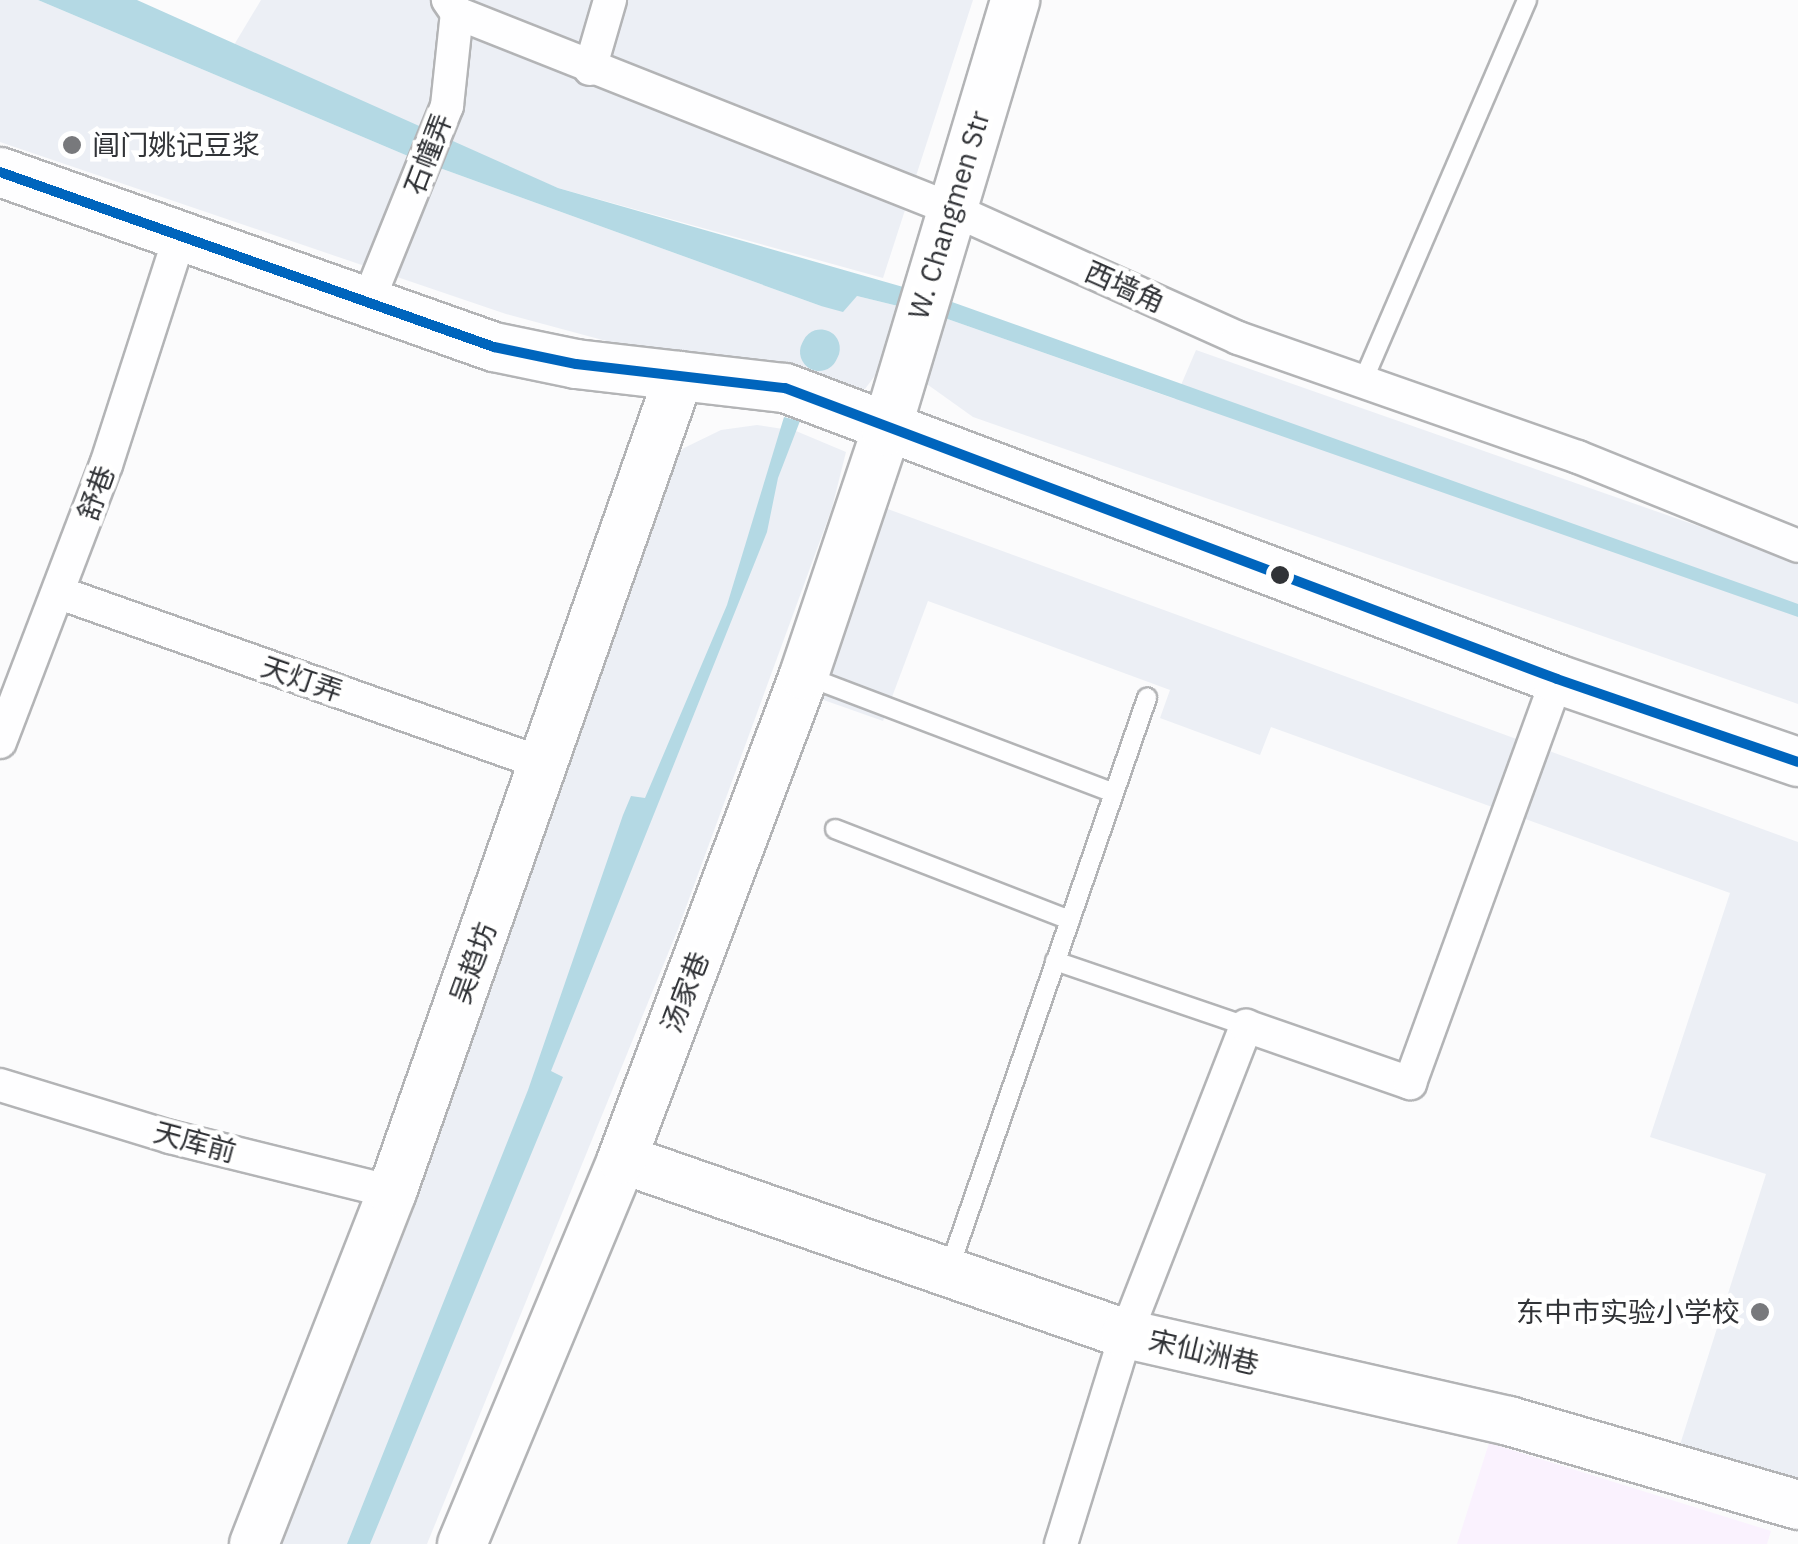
<!DOCTYPE html>
<meta charset="utf-8">
<style>
body{margin:0}
#map{position:relative;width:1798px;height:1544px;overflow:hidden;background:#fbfbfc;font-family:"IBM Plex Sans","Noto Sans SC",sans-serif}
div>[style]{position:absolute}
[style*='--x']{left:calc(var(--x)*1px);top:calc(var(--y)*1px);width:calc(var(--w)*1px);rotate:calc(var(--a)*1deg)}
.built>*{inset:0;background:#eceff5}
.industrial>*{inset:0;background:#faf2fe}
.water>*{inset:0;background:#b4d9e4}
.canal>*{height:38px;margin:-19px;padding:0 19px;transform-origin:19px;border-radius:19px;background:#b4d9e4}
.roads{filter:drop-shadow(2px 0 #b3b4b6) drop-shadow(-2px 0 #b3b4b6) drop-shadow(0 2px #b3b4b6) drop-shadow(0 -2px #b3b4b6)}
.lane>*{height:18px;margin:-9px;padding:0 9px;transform-origin:9px;border-radius:9px;background:#fefeff}
.street>*{height:32px;margin:-16px;padding:0 16px;transform-origin:16px;border-radius:16px;background:#fefeff}
.secondary>*{height:48px;margin:-24px;padding:0 24px;transform-origin:24px;border-radius:24px;background:#fefeff}
.bus-1>*{height:10px;margin:-5px;padding:0 5px;transform-origin:5px;border-radius:5px;background:#0065bd}
.dots>*{width:28px;height:28px;translate:-50% -50%;box-sizing:border-box;border:5px solid #fff;border-radius:50%}
span{translate:-50% -50%;white-space:nowrap;text-align:center;line-height:1.15;-webkit-text-stroke:9px #fff;paint-order:stroke}
.poi-label{font-size:28px;color:#313337}
.left{translate:0 -50%;text-align:left}
.right{translate:-100% -50%;text-align:right}
.street-label{font-size:28px;color:#313337}
</style>
<div id="map">
<div class="built">
<div style="clip-path:polygon(0 0,38px 0,415px 159px,821px 306px,857px 296px,902px 307px,882px 366px,865px 389px,855px 390px,636px 349px,506px 314px,0 142px)"></div>
<div style="clip-path:polygon(261px 0,973px 0,883px 278px,558px 188px,436px 139px,234px 45px)"></div>
<div style="clip-path:polygon(939px 316px,1175px 399px,1196px 350px,1798px 561px,1798px 704px,973px 417px,924px 382px)"></div>
<div style="clip-path:polygon(757px 425px,796px 431px,846px 452px,832px 508px,678px 929px,427px 1544px,271px 1544px,664px 468px,684px 448px,721px 430px)"></div>
<div style="clip-path:polygon(885px 508px,1798px 842px,1798px 1489px,1678px 1451px,1766px 1174px,1650px 1137px,1730px 893px,1271px 727px,1260px 755px,1160px 718px,1170px 690px,928px 601px,883px 721px,818px 698px)"></div>
</div>
<div class="industrial">
<div style="clip-path:polygon(1489px 1443px,1771px 1531px,1767px 1544px,1457px 1544px)"></div>
</div>
<div class="water">
<div style="clip-path:polygon(38px 0,137px 0,558px 188px,938px 297px,1798px 604px,1798px 617px,939px 316px,857px 296px,843px 312px,821px 306px,415px 159px)"></div>
<div style="clip-path:polygon(784px 417px,800px 421px,778px 478px,767px 532px,551px 1071px,563px 1077px,370px 1544px,347px 1544px,528px 1090px,623px 815px,631px 796px,645px 798px,727px 605px)"></div>
</div>
<div class="canal">
<div style="--x:819;--y:352;--w:4;--a:-63"></div>
</div>
<div class="roads">
<div class="lane">
<div style="--x:1363;--y:381;--w:415;--a:-66.7"></div>
<div style="--x:806;--y:676;--w:329;--a:20.8"></div>
<div style="--x:835;--y:829;--w:252;--a:21.2"></div>
<div style="--x:1055;--y:961;--w:202;--a:18.8"></div>
<div style="--x:948;--y:1272;--w:608;--a:-70.88"></div>
</div>
<div class="street">
<div style="--x:457;--y:13;--w:529;--a:21.62"></div>
<div style="--x:949;--y:208;--w:317;--a:24.2"></div>
<div style="--x:1238;--y:338;--w:360;--a:19.3"></div>
<div style="--x:1578;--y:457;--w:237;--a:22"></div>
<div style="--x:590;--y:69;--w:72;--a:-73.8"></div>
<div style="--x:367;--y:304;--w:214;--a:-68"></div>
<div style="--x:447;--y:106;--w:94;--a:-83.9"></div>
<div style="--x:457;--y:13;--w:16;--a:-125"></div>
<div style="--x:60;--y:593;--w:513;--a:19.46"></div>
<div style="--x:0;--y:742;--w:297;--a:-69.1"></div>
<div style="--x:106;--y:465;--w:237;--a:-72.1"></div>
<div style="--x:0;--y:1085;--w:178;--a:17"></div>
<div style="--x:170;--y:1137;--w:229;--a:13.9"></div>
<div style="--x:1061;--y:1544;--w:220;--a:-72.8"></div>
<div style="--x:1126;--y:1334;--w:331;--a:-68.7"></div>
<div style="--x:1246;--y:1026;--w:174;--a:19.2"></div>
<div style="--x:1410;--y:1083;--w:430;--a:-70"></div>
</div>
<div class="secondary">
<div style="--x:0;--y:172;--w:524;--a:19.51"></div>
<div style="--x:494;--y:347;--w:84;--a:11.7"></div>
<div style="--x:576;--y:364;--w:210;--a:6.6"></div>
<div style="--x:785;--y:388;--w:825;--a:20.65"></div>
<div style="--x:1557;--y:679;--w:255;--a:19"></div>
<div style="--x:622;--y:1159;--w:534;--a:19.15"></div>
<div style="--x:1126;--y:1334;--w:393;--a:12.8"></div>
<div style="--x:1509;--y:1421;--w:301;--a:16.2"></div>
<div style="--x:254;--y:1544;--w:378;--a:-68.6"></div>
<div style="--x:392;--y:1192;--w:865;--a:-70.62"></div>
<div style="--x:462;--y:1544;--w:417;--a:-67.4"></div>
<div style="--x:622;--y:1159;--w:517;--a:-69.39"></div>
<div style="--x:804;--y:675;--w:257;--a:-71.4"></div>
<div style="--x:886;--y:431;--w:450;--a:-73.3"></div>
</div>
</div>
<div class="bus-1">
<div style="--x:0;--y:172;--w:524;--a:19.51"></div>
<div style="--x:494;--y:347;--w:84;--a:11.7"></div>
<div style="--x:576;--y:364;--w:210;--a:6.6"></div>
<div style="--x:785;--y:388;--w:825;--a:20.65"></div>
<div style="--x:1557;--y:679;--w:255;--a:19"></div>
</div>
<div class="dots">
<div style="left:72px;top:145px;background:#78797c"></div>
<div style="left:1280px;top:575px;background:#313337"></div>
<div style="left:1760px;top:1312px;background:#78797c"></div>
</div>
<div class="poi-label">
<span class="left" style="left:92px;top:145px">阊门姚记豆浆</span>
<span class="right" style="left:1740px;top:1312px">东中市实验小学校</span>
</div>
<div class="street-label">
<span style="left:428px;top:154px;rotate:-69deg">石幢弄</span>
<span style="left:949px;top:215px;rotate:-73deg">W. Changmen Str</span>
<span style="left:1125px;top:287px;rotate:24deg">西墙角</span>
<span style="left:96px;top:493px;rotate:-70deg">舒巷</span>
<span style="left:302px;top:679px;rotate:19deg">天灯弄</span>
<span style="left:473px;top:963px;rotate:-70deg">吴趋坊</span>
<span style="left:685px;top:992px;rotate:-69deg">汤家巷</span>
<span style="left:195px;top:1142px;rotate:15deg">天库前</span>
<span style="left:1204px;top:1352px;rotate:13deg">宋仙洲巷</span>
</div>
</div>
